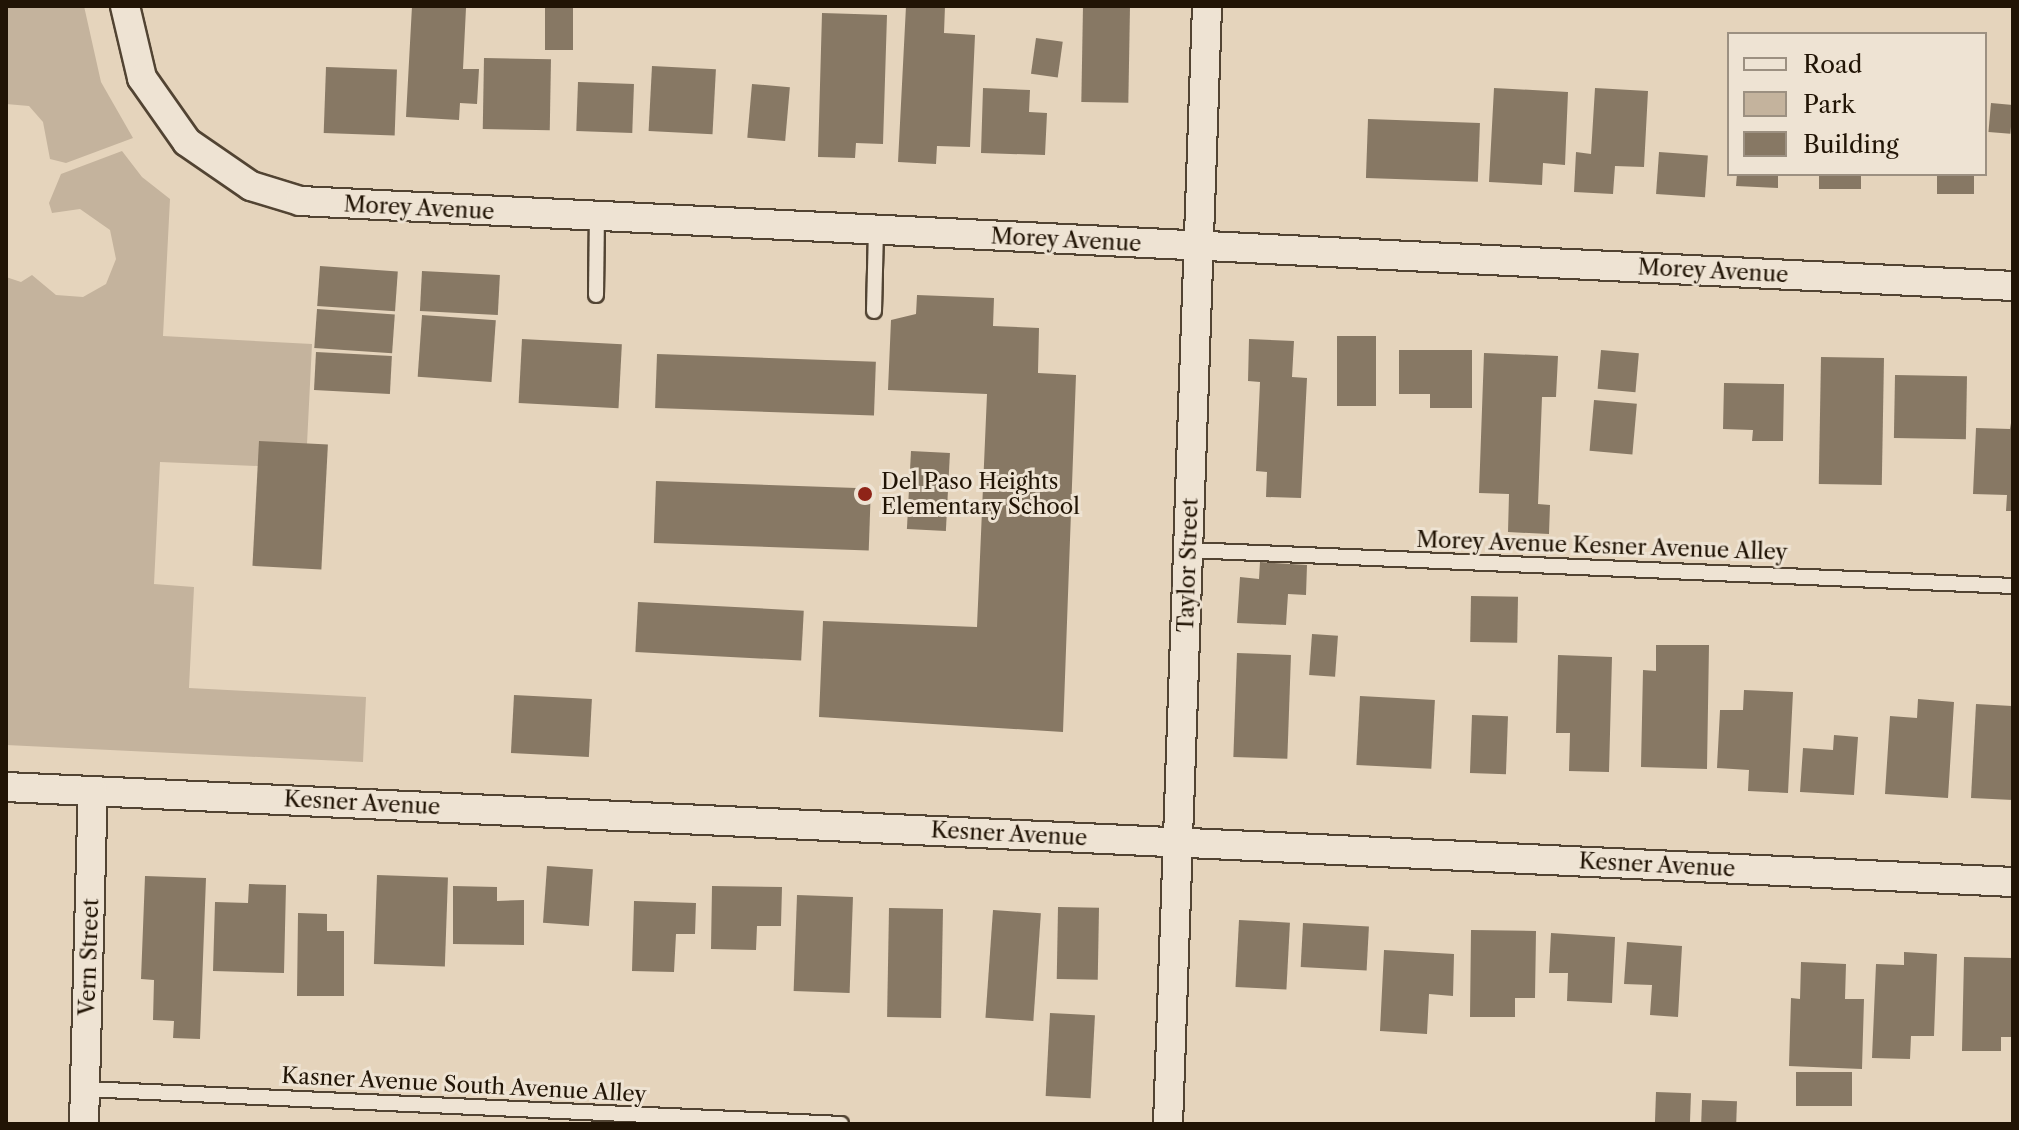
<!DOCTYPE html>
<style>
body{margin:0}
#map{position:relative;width:2019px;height:1130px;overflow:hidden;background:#e5d4bc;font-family:"Libre Caslon Text",serif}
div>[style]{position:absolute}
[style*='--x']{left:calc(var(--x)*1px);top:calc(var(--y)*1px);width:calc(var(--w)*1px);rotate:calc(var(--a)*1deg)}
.green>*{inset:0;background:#c4b39d}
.building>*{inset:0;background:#877864;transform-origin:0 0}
.roads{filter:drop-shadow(2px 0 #524433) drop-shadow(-2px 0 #524433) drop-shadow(0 2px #524433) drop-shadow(0 -2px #524433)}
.service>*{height:14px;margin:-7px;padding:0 7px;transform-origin:7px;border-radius:7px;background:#eee3d3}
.minor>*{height:28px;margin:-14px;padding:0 14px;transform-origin:14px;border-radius:14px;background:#eee3d3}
.dots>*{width:22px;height:22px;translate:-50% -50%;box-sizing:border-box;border:4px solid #eee3d3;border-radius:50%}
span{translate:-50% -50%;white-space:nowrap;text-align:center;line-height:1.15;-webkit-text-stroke:6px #eee3d3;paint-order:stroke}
.street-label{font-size:22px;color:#211405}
.poi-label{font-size:22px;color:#211405}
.left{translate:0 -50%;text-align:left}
.frame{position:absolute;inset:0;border:8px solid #211405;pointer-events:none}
.legend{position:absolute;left:1727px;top:32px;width:260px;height:144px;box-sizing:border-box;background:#eee3d3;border:2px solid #9c9081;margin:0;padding:10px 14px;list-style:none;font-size:24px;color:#211405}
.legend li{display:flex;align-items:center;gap:16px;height:40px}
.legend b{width:40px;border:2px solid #9c9081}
</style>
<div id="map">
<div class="green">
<div style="clip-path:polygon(6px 6px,84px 6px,101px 82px,133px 138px,66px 163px,50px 159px,43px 122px,29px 106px,6px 104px)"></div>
<div style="clip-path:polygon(122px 151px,142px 177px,170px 199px,163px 336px,312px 344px,307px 444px,258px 466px,160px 462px,154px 584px,194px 587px,189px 688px,366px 697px,363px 762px,6px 745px,6px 277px,21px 282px,32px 275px,56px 295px,83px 297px,106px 284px,116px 259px,110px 230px,80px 209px,52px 213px,49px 203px,61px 174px)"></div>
</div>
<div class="building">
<div style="clip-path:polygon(412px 6px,466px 8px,463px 69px,479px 69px,477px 104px,460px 103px,459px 120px,406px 117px)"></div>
<div style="left:545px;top:6px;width:28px;height:44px"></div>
<div style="clip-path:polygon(906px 6px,945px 6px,944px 33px,975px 35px,970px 147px,937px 146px,936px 164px,898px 162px)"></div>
<div style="left:1083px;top:6px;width:47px;height:96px;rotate:1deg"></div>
<div style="clip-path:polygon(822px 13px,887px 15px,883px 144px,856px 143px,855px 158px,818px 157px)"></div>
<div style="left:1036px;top:38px;width:27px;height:36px;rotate:8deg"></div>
<div style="left:484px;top:58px;width:67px;height:71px;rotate:1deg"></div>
<div style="left:652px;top:66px;width:64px;height:65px;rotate:3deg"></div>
<div style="left:326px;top:67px;width:71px;height:66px;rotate:2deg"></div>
<div style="left:578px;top:82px;width:56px;height:49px;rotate:2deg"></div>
<div style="left:752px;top:84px;width:38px;height:54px;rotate:5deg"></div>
<div style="clip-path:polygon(983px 88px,1030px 90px,1029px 112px,1047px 113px,1045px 155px,981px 153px)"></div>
<div style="clip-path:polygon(1494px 88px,1568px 92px,1565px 165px,1543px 163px,1542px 185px,1489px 182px)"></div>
<div style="clip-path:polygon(1595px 88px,1648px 91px,1644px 167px,1615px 166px,1613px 194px,1574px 192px,1576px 152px,1591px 154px)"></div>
<div style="left:1991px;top:103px;width:22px;height:29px;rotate:5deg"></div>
<div style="left:1368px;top:119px;width:112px;height:59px;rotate:2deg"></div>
<div style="left:1659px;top:152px;width:49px;height:42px;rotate:4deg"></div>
<div style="clip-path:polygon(1737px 174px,1778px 174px,1778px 188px,1736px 186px)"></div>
<div style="left:1819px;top:174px;width:42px;height:15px"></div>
<div style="left:1937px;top:174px;width:37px;height:20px"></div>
<div style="left:320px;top:266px;width:78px;height:40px;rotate:4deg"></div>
<div style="left:422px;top:271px;width:78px;height:40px;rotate:3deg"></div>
<div style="clip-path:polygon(917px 295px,994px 298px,993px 326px,1039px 328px,1038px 373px,1076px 375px,1063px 732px,819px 717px,823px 621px,977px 627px,987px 394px,888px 390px,891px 320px,916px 314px)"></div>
<div style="left:317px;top:309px;width:78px;height:39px;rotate:4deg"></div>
<div style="left:422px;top:315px;width:74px;height:62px;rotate:4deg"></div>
<div style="left:1337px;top:336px;width:39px;height:70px"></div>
<div style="left:522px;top:339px;width:100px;height:64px;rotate:3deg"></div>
<div style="clip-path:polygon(1249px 339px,1294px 341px,1292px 377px,1307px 378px,1301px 498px,1266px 497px,1267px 472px,1256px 471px,1260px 382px,1248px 381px)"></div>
<div style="clip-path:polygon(1399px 350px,1472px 350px,1472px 408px,1430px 408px,1430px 394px,1399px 394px)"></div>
<div style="left:1601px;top:350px;width:38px;height:39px;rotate:5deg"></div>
<div style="left:316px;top:352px;width:76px;height:38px;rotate:3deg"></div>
<div style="clip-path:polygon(1484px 353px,1558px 356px,1556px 397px,1542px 397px,1538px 504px,1550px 505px,1549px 534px,1508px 532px,1509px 494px,1479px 493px)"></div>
<div style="left:657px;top:354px;width:219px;height:54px;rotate:2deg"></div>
<div style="left:1821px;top:357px;width:63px;height:127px;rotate:1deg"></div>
<div style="left:1895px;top:375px;width:72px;height:63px;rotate:1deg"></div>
<div style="clip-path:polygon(1724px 383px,1784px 384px,1783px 441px,1752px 441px,1753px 430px,1723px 429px)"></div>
<div style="left:1594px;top:400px;width:43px;height:51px;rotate:5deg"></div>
<div style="clip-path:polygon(2011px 423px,2013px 423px,2013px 511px,2006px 511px,2007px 495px,1973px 494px,1976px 428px,2010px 429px)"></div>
<div style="left:259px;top:441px;width:69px;height:125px;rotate:3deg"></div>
<div style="left:911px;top:451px;width:39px;height:78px;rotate:3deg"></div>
<div style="left:656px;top:481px;width:215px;height:62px;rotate:2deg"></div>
<div style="clip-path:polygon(1260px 562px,1307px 565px,1306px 595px,1288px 594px,1286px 625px,1237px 623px,1240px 577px,1259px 579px)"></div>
<div style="left:1471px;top:596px;width:47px;height:46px;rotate:1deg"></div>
<div style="left:638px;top:602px;width:166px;height:50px;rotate:3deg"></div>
<div style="left:1312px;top:634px;width:26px;height:41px;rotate:4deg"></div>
<div style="clip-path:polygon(1656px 645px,1709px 645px,1707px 769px,1641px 767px,1643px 670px,1656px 671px)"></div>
<div style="left:1237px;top:653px;width:54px;height:104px;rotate:2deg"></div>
<div style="clip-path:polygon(1558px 655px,1612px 657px,1609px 772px,1569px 771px,1570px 733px,1556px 733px)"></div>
<div style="clip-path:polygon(1744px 690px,1793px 692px,1788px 793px,1748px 791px,1749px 770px,1717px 768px,1720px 710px,1743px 710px)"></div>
<div style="left:514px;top:695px;width:78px;height:58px;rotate:3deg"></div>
<div style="left:1360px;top:696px;width:75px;height:69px;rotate:3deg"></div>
<div style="clip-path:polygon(1918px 699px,1954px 702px,1948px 798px,1885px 794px,1890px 716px,1917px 718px)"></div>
<div style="clip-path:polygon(1976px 704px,2012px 706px,2013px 800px,1971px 798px)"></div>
<div style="left:1472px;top:715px;width:36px;height:58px;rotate:2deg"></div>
<div style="clip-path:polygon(1834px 735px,1858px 737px,1854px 795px,1800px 792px,1803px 748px,1833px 750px)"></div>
<div style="left:547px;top:866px;width:46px;height:57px;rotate:4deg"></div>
<div style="left:377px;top:875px;width:71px;height:89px;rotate:2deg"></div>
<div style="clip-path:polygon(145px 876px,206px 878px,200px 1039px,173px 1038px,174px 1021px,153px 1020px,154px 980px,141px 979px)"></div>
<div style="clip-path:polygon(249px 884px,286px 885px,284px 973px,213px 971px,215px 902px,248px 903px)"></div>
<div style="clip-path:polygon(453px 886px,497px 887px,497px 901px,524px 900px,524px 945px,453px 944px)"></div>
<div style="clip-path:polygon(712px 886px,782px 887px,781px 926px,757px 926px,756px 950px,711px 949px)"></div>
<div style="left:797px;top:895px;width:56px;height:96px;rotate:2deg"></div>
<div style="clip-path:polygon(634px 901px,696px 903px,695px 934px,676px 934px,674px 972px,632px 971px)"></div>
<div style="left:1058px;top:907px;width:41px;height:72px;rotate:1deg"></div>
<div style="left:889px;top:908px;width:54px;height:109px;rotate:1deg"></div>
<div style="left:993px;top:910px;width:48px;height:108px;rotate:4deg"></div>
<div style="clip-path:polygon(298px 913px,327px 914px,327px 931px,344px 931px,344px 996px,297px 996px)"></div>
<div style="left:1239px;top:920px;width:51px;height:67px;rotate:3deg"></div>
<div style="left:1303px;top:923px;width:66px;height:44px;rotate:3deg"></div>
<div style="clip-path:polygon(1471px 930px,1536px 931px,1535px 998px,1515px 998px,1515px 1017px,1470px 1017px)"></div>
<div style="clip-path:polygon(1551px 933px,1615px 937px,1612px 1003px,1567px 1001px,1568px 973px,1549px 973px)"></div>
<div style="clip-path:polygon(1627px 942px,1682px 946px,1678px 1017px,1650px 1015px,1652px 985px,1624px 984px)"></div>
<div style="clip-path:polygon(1384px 950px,1454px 954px,1453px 996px,1429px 994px,1427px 1034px,1380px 1031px)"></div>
<div style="clip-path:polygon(1904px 952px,1937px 954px,1934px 1036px,1911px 1036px,1910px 1059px,1872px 1058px,1876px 964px,1904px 965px)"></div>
<div style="clip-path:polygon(1964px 957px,2013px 958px,2013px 1037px,2001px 1037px,2001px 1051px,1962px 1051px)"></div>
<div style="clip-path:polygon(1801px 962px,1846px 964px,1845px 999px,1864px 999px,1862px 1069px,1789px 1066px,1791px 998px,1800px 999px)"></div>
<div style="left:1050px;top:1013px;width:45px;height:83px;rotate:3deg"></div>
<div style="left:1796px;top:1072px;width:56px;height:34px"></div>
<div style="left:1656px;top:1092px;width:35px;height:32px;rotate:2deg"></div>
<div style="left:1702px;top:1100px;width:35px;height:24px;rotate:2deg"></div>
</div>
<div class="roads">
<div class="service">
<div style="--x:596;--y:295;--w:78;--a:-89.3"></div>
<div style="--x:874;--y:311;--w:81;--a:-88.6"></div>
<div style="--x:1189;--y:550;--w:825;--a:2.5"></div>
<div style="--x:85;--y:1089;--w:757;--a:2.65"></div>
</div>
<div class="minor">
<div style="--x:125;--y:6;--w:74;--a:76.7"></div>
<div style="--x:142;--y:78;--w:78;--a:54.9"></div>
<div style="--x:187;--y:142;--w:78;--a:34.5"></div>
<div style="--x:251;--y:186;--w:51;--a:17"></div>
<div style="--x:300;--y:201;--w:1715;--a:2.84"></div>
<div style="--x:6;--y:787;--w:2009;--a:2.71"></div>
<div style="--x:84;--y:1124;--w:333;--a:-88.5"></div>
<div style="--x:1168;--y:1124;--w:1119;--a:-88"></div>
</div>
</div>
<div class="dots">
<div style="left:865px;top:494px;background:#8f2418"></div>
</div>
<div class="street-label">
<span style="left:419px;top:208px;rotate:3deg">Morey Avenue</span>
<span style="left:1066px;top:240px;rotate:3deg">Morey Avenue</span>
<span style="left:1713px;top:271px;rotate:3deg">Morey Avenue</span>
<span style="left:1602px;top:546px;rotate:2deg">Morey Avenue Kesner Avenue Alley</span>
<span style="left:1188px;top:565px;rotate:-88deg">Taylor Street</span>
<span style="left:362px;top:803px;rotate:3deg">Kesner Avenue</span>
<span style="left:1009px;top:834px;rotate:3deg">Kesner Avenue</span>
<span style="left:1657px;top:865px;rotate:3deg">Kesner Avenue</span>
<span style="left:89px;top:957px;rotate:-88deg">Vern Street</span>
<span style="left:464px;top:1085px;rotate:3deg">Kasner Avenue South Avenue Alley</span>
</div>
<div class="poi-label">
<span class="left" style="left:881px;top:494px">Del Paso Heights<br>Elementary School</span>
</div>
<div class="frame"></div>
<ul class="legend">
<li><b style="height:10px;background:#eee3d3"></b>Road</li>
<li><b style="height:22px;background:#c4b39d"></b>Park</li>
<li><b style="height:22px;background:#877864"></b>Building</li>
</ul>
</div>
